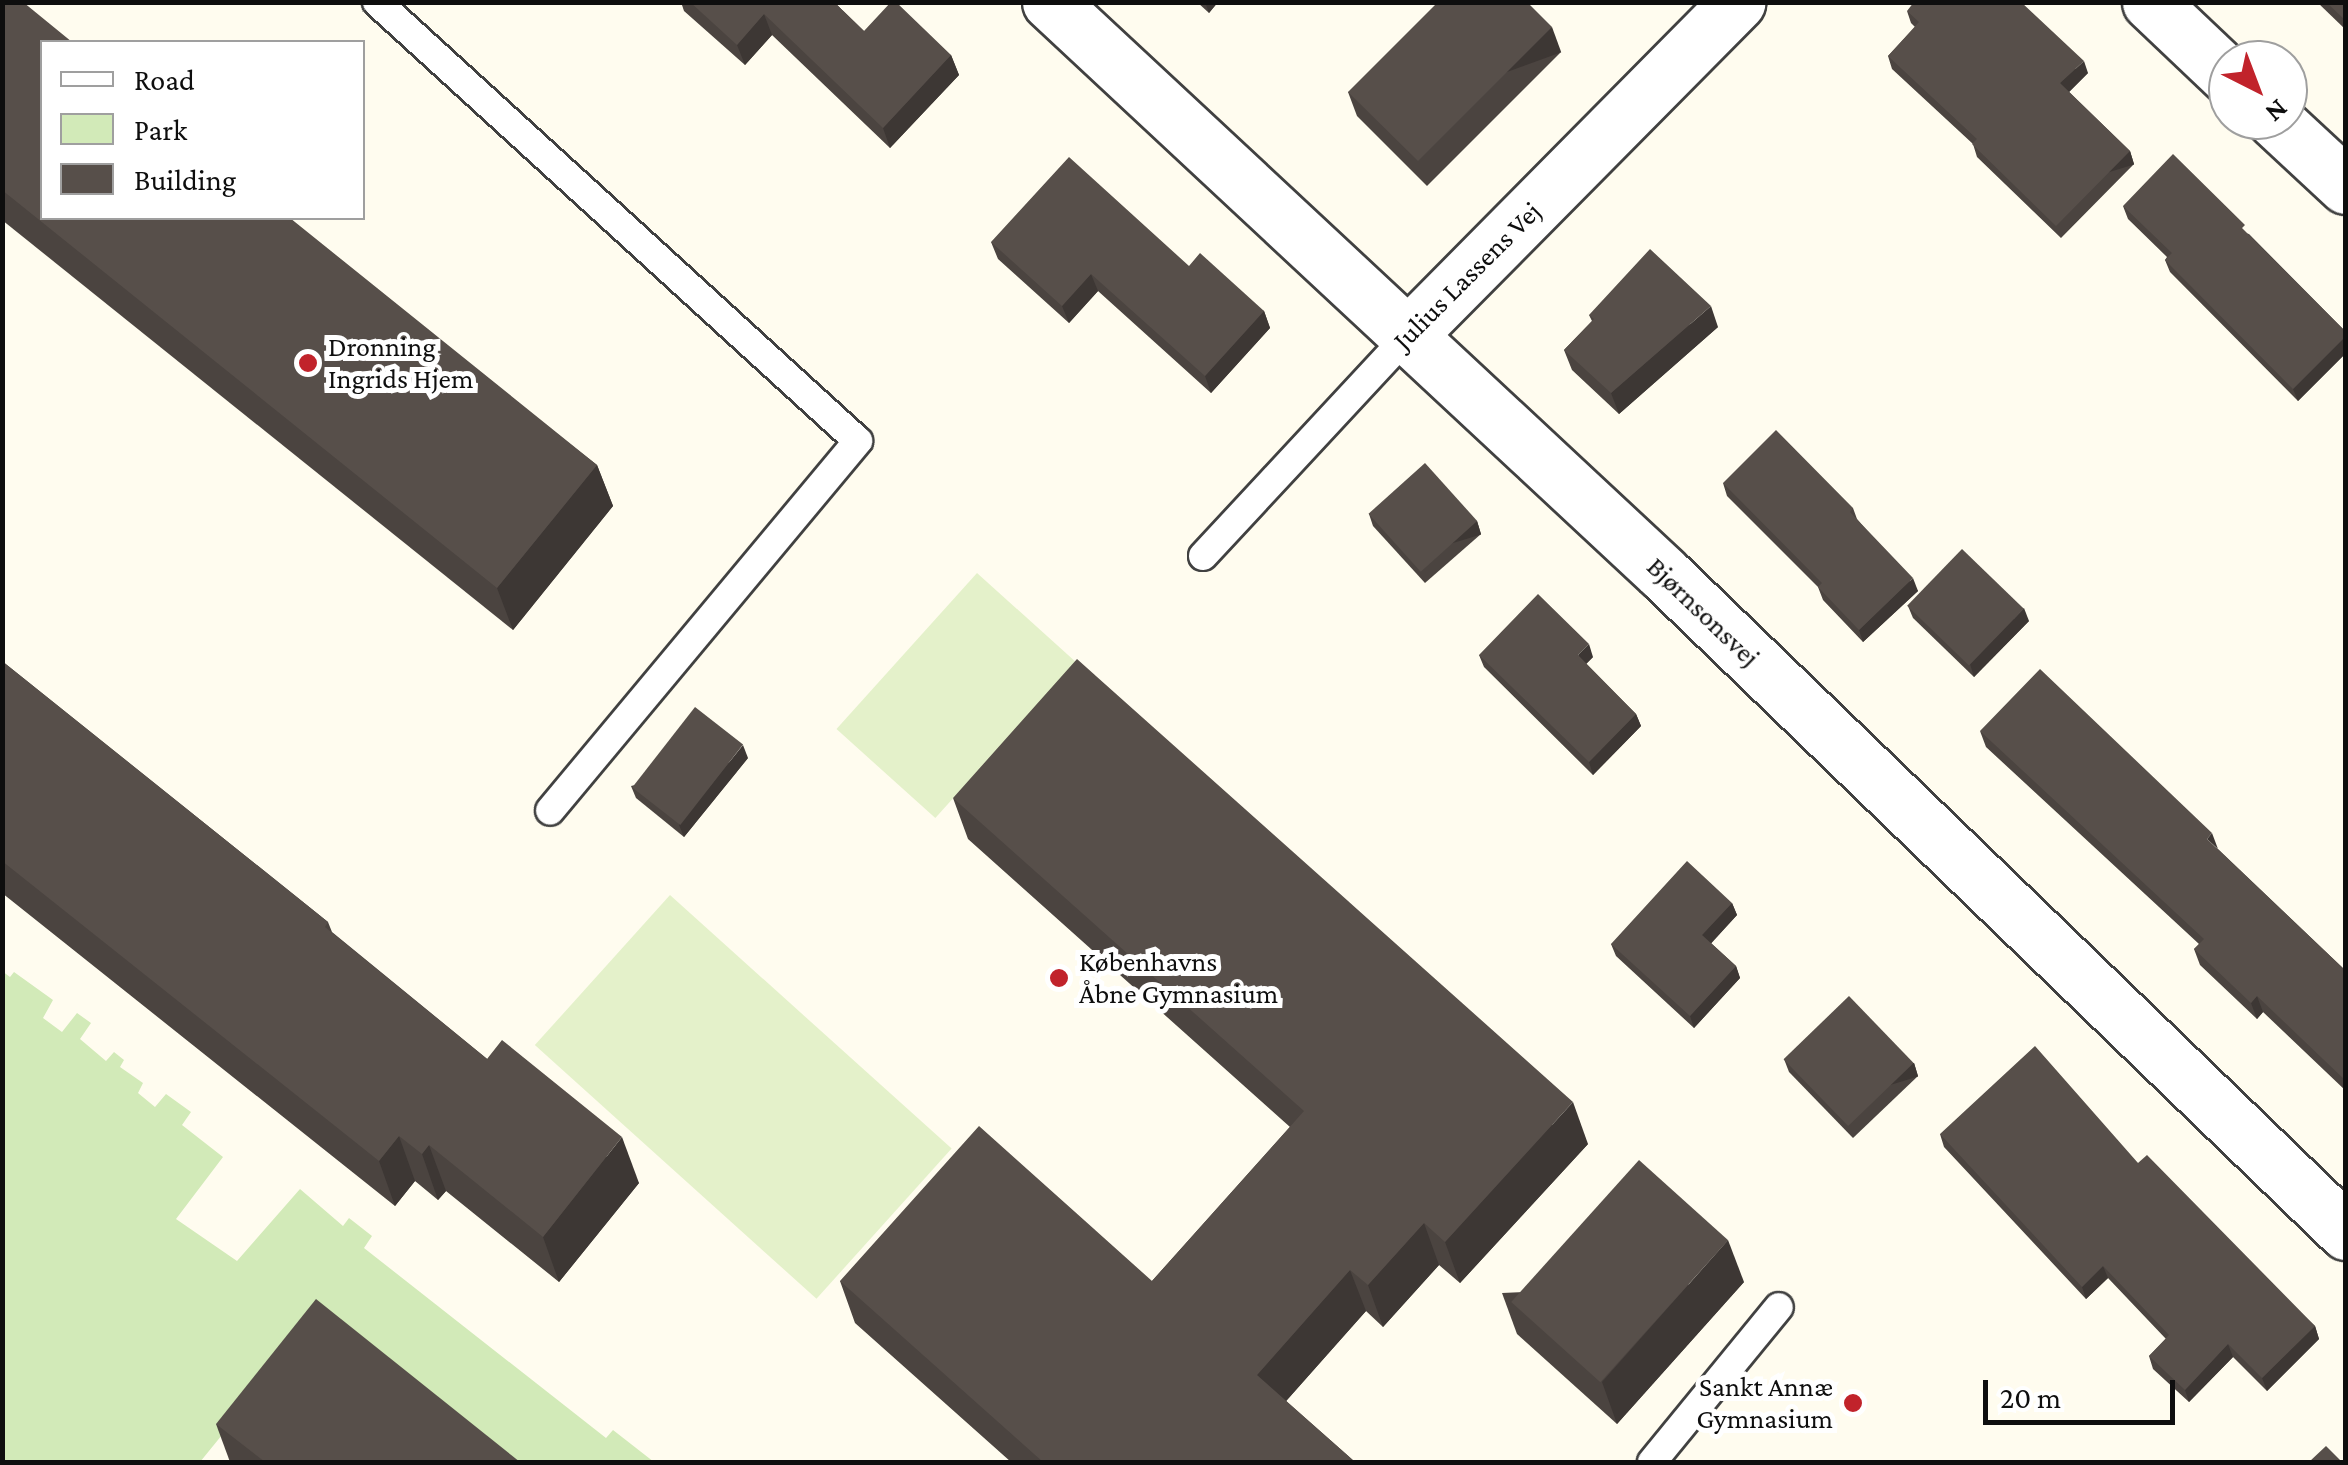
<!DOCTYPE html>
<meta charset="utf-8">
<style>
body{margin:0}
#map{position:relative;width:2348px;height:1465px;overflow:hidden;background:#fffcef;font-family:"Crimson Pro",serif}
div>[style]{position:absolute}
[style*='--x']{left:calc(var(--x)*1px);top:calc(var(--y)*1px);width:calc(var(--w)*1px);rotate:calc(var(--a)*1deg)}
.green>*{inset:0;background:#d2eab8}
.pitch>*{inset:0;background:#e4f1ca;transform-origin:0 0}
.roads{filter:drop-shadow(2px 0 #414141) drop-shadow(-2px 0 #414141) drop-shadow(0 2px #414141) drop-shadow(0 -2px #414141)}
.lane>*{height:28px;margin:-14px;padding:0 14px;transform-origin:14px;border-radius:14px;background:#fff}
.street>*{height:55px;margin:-27.5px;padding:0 27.5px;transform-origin:27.5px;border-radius:27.5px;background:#fff}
.wall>*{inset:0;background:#4b4440}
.shaded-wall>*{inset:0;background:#3d3734;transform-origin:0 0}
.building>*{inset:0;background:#574f4a;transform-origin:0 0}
.dots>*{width:28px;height:28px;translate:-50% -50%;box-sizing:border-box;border:5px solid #fff;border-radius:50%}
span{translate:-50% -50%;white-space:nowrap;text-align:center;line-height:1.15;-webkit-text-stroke:10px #fff;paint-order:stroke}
.street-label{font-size:28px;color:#0e0e0e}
.poi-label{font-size:28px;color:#0e0e0e}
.left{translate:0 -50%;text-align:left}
.right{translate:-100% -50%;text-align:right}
.frame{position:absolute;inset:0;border:5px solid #0e0e0e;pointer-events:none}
.legend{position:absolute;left:40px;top:40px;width:325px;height:180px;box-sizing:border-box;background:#fff;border:2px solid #9f9f9f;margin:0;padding:12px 18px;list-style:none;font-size:30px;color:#0e0e0e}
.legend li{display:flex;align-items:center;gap:20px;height:50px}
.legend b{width:50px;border:2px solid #9f9f9f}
.north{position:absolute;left:2208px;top:40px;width:100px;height:100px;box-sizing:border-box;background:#fff;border:2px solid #9f9f9f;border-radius:50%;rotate:138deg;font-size:28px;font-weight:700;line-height:40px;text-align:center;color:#0e0e0e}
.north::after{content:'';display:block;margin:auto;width:35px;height:45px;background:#c1232b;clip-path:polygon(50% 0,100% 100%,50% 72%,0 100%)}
.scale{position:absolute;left:1983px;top:1380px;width:192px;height:45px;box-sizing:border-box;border:5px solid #0e0e0e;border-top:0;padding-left:12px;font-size:30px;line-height:35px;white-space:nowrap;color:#0e0e0e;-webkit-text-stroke:8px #fff;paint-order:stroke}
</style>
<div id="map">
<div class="green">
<div style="clip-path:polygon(2px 971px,10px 977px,14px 972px,53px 1000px,43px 1018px,62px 1032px,77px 1013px,91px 1023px,80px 1039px,106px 1061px,114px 1052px,124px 1060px,120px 1067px,143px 1083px,138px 1093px,155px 1107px,166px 1094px,191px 1112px,182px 1125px,223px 1157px,176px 1219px,237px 1261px,300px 1189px,343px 1226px,349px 1218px,372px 1236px,364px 1248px,606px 1438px,613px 1430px,654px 1462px,492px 1462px,314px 1322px,200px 1462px,3px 1462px)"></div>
</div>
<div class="pitch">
<div style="left:977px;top:573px;width:133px;height:210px;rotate:42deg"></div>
<div style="left:670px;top:895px;width:379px;height:202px;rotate:42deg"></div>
</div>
<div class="roads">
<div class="lane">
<div style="--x:377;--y:2;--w:651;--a:42.39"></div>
<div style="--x:858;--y:441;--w:481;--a:129.8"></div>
<div style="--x:1203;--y:556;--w:303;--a:-47.1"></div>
<div style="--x:1652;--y:1462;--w:200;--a:-50.7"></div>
</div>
<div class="street">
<div style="--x:1050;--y:2;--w:839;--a:42.97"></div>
<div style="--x:1664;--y:574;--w:948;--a:43.97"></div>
<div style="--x:2150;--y:2;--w:108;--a:43.5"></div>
<div style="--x:2275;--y:120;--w:97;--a:42.9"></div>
<div style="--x:1409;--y:334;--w:467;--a:-45.3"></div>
</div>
</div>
<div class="wall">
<div style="clip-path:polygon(2px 2px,597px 465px,613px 506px,513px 630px,2px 220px)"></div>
<div style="clip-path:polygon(681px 2px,834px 2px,864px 31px,951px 55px,959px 75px,890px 148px,772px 35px,745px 65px,684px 11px)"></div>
<div style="clip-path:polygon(1197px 2px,1218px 2px,1209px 13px)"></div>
<div style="clip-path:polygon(2317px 2px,2346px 2px,2346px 30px)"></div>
<div style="clip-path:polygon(1907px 11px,2088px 73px,2069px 92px,2130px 151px,2134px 164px,2061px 238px,1977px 157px,1973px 144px,1892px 69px,1888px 56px,1915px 27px,1911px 23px)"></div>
<div style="clip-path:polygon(1561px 52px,1427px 186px,1357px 116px,1348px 92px)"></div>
<div style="clip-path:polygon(2123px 206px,2249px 234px,2346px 332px,2346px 353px,2298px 401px,2170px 272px,2165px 260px,2167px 257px,2128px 219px)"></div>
<div style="clip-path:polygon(991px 242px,1189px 266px,1264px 311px,1270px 328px,1211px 393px,1098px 291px,1069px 323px,998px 259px)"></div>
<div style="clip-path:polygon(1589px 315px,1718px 327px,1619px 414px,1572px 370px,1564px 350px,1592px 321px)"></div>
<div style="clip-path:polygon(1723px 483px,1853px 508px,1857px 519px,1918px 591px,1863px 642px,1823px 600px,1818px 587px,1727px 496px)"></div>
<div style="clip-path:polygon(1369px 514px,1477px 521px,1481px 534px,1425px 583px,1373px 526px)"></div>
<div style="clip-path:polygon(1908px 606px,2029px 621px,1974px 677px,1913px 618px)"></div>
<div style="clip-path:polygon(1479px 655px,1593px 657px,1586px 664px,1636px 714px,1641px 726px,1593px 775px,1484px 667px)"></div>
<div style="clip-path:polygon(2px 661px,328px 922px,332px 932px,639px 1183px,559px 1282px,446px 1191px,438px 1200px,415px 1181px,395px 1206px,2px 893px)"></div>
<div style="clip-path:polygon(1980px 731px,2218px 849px,2346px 971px,2346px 1091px,2263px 1012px,2257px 1019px,2200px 965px,2194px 949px,2199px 944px,1986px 747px)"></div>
<div style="clip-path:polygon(748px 758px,684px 837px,636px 798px,631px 786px)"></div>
<div style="clip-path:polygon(953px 798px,1588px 1144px,1460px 1283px,1439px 1265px,1383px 1327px,1366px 1311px,1286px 1401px,1355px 1462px,1011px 1462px,855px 1323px,840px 1281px,1152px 1281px,1290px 1127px,968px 839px)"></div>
<div style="clip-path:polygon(1732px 903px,1737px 915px,1711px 943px,1736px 966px,1740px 978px,1694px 1028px,1616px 956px,1611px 944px)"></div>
<div style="clip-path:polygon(1784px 1059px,1914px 1063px,1918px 1076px,1853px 1138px,1789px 1072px)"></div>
<div style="clip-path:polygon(1940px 1134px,2138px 1163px,2315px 1326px,2319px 1339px,2267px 1391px,2233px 1357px,2189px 1402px,2153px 1369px,2149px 1356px,2166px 1339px,2108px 1278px,2086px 1299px,1944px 1147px)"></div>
<div style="clip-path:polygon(1744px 1282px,1617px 1424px,1517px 1334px,1502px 1293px)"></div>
<div style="clip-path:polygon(216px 1424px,520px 1462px,230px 1462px)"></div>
</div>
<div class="shaded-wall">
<div style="clip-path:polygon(1205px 2px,1218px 2px,1209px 13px)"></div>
<div style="clip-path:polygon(764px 14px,772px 35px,745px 65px,737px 45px)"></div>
<div style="left:1552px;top:27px;width:27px;height:190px;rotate:70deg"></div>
<div style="clip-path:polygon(951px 55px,959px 75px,890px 148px,883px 128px)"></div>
<div style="clip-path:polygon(2084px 61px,2088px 73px,2065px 96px,2060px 83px)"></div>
<div style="left:2130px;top:151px;width:14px;height:105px;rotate:73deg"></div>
<div style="clip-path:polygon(1091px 274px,1098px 291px,1069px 323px,1062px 306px)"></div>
<div style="clip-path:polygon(1711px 306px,1718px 327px,1619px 414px,1611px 393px)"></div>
<div style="clip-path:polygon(1264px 311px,1270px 328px,1211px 393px,1205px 376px)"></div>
<div style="clip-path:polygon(2346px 336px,2346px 353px,2298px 401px,2293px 389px)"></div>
<div style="clip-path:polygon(597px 465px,613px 506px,513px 630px,497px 588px)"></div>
<div style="left:1477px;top:521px;width:14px;height:76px;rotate:73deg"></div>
<div style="clip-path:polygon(1913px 578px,1918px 591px,1863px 642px,1859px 630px)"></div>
<div style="clip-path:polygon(2024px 608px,2029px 621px,1974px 677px,1970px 664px)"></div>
<div style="clip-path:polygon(1589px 644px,1593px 657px,1582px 668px,1578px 655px)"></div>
<div style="clip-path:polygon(1636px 714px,1641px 726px,1593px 775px,1589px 762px)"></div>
<div style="clip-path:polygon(743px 745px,748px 758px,684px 837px,679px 825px)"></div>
<div style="clip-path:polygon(2212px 833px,2218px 849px,2207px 839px)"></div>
<div style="clip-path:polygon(1732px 903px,1737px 915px,1707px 948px,1702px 935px)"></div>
<div style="clip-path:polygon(1736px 966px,1740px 978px,1694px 1028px,1690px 1016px)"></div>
<div style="clip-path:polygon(2257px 996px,2263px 1012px,2257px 1019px,2251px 1003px)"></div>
<div style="left:1914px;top:1063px;width:14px;height:90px;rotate:73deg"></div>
<div style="clip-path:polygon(1573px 1102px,1588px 1144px,1460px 1283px,1445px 1242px)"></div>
<div style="clip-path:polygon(399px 1136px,415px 1181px,395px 1206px,379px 1161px)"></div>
<div style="clip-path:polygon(622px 1137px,639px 1183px,559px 1282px,543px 1237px)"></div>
<div style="clip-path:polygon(429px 1145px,446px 1191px,438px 1200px,422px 1154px)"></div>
<div style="clip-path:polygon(1424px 1223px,1439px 1265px,1383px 1327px,1368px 1285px)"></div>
<div style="clip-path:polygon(1728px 1240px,1744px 1282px,1617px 1424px,1602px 1382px)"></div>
<div style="clip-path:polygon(2103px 1266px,2108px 1278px,2086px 1299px,2082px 1287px)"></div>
<div style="clip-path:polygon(1350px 1270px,1366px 1311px,1272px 1417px,1257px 1375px)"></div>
<div style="clip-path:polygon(2315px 1326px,2319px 1339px,2267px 1391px,2262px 1378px)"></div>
<div style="clip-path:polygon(2228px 1344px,2233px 1357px,2189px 1402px,2185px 1390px)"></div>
</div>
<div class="building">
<div style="clip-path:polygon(2px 2px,23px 2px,72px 42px,42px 42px,42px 218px,290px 218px,597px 465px,497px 588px,2px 190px)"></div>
<div style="clip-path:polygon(690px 2px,834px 2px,864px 31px,891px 2px,896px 2px,951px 55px,883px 128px,764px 14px,737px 45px)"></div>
<div style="clip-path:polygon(1438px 2px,1527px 2px,1552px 27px,1418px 161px,1348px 92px)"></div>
<div style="clip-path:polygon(1914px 2px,2021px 2px,2084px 61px,2060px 83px,2130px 151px,2056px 226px,1972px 144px,1977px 139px,1888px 56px,1919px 22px,1907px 11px)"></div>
<div style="clip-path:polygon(2326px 2px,2346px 2px,2346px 21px)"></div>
<div style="clip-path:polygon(2173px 154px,2245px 225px,2242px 228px,2346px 332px,2346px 336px,2293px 389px,2165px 260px,2172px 253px,2123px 206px)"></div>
<div style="clip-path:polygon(1069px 157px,1189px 266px,1200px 253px,1264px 311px,1205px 376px,1091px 274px,1062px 306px,991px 242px)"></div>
<div style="clip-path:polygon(1650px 249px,1711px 306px,1611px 393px,1564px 350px,1594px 319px,1589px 315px)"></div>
<div style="clip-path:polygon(1776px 430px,1853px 508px,1850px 512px,1913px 578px,1859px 630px,1818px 587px,1822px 583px,1723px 483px)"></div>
<div style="left:1425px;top:463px;width:78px;height:76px;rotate:48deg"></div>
<div style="left:1962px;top:549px;width:86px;height:79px;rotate:44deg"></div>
<div style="clip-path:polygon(1538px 594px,1589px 644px,1578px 655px,1636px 714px,1589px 762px,1479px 655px)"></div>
<div style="clip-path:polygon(1077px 659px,1573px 1102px,1445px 1242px,1424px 1223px,1368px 1285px,1350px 1270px,1257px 1375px,1355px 1462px,1043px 1462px,840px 1281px,979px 1126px,1152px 1281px,1304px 1111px,953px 798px)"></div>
<div style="clip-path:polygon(2px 661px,328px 922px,325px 927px,487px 1059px,502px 1040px,622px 1137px,543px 1237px,429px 1145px,422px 1154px,399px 1136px,379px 1161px,2px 861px)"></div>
<div style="clip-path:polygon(2040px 669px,2212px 833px,2207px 839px,2346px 971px,2346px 1081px,2257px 996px,2251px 1003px,2194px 949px,2204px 939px,1980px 731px)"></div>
<div style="left:695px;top:707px;width:61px;height:102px;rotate:38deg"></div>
<div style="clip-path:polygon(1687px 861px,1732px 903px,1702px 935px,1736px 966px,1690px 1016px,1611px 944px)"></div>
<div style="left:1849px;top:996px;width:93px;height:91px;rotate:46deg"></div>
<div style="clip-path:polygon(2035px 1046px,2138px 1163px,2147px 1155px,2315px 1326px,2262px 1378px,2228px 1344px,2185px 1390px,2149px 1356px,2169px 1335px,2103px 1266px,2082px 1287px,1940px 1134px)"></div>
<div style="left:1639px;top:1160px;width:120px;height:191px;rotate:42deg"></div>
<div style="clip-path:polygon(316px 1299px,520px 1462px,265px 1462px,216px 1424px)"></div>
<div style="clip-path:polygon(2326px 1446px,2342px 1462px,2309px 1462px)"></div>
</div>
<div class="dots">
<div style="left:308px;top:363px;background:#c1232b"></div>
<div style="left:1059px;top:978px;background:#c1232b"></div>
<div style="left:1853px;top:1403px;background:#c1232b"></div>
</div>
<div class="street-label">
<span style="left:1467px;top:276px;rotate:-45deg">Julius Lassens Vej</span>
<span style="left:1703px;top:612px;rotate:44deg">Bjørnsonsvej</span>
</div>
<div class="poi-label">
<span class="left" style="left:328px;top:363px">Dronning<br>Ingrids Hjem</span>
<span class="left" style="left:1079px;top:978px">Københavns<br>Åbne Gymnasium</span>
<span class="right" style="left:1833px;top:1403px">Sankt Annæ<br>Gymnasium</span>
</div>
<div class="frame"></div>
<ul class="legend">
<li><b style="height:12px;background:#fff"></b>Road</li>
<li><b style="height:28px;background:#d2eab8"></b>Park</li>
<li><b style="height:28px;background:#574f4a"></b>Building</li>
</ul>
<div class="north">N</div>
<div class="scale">20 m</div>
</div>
